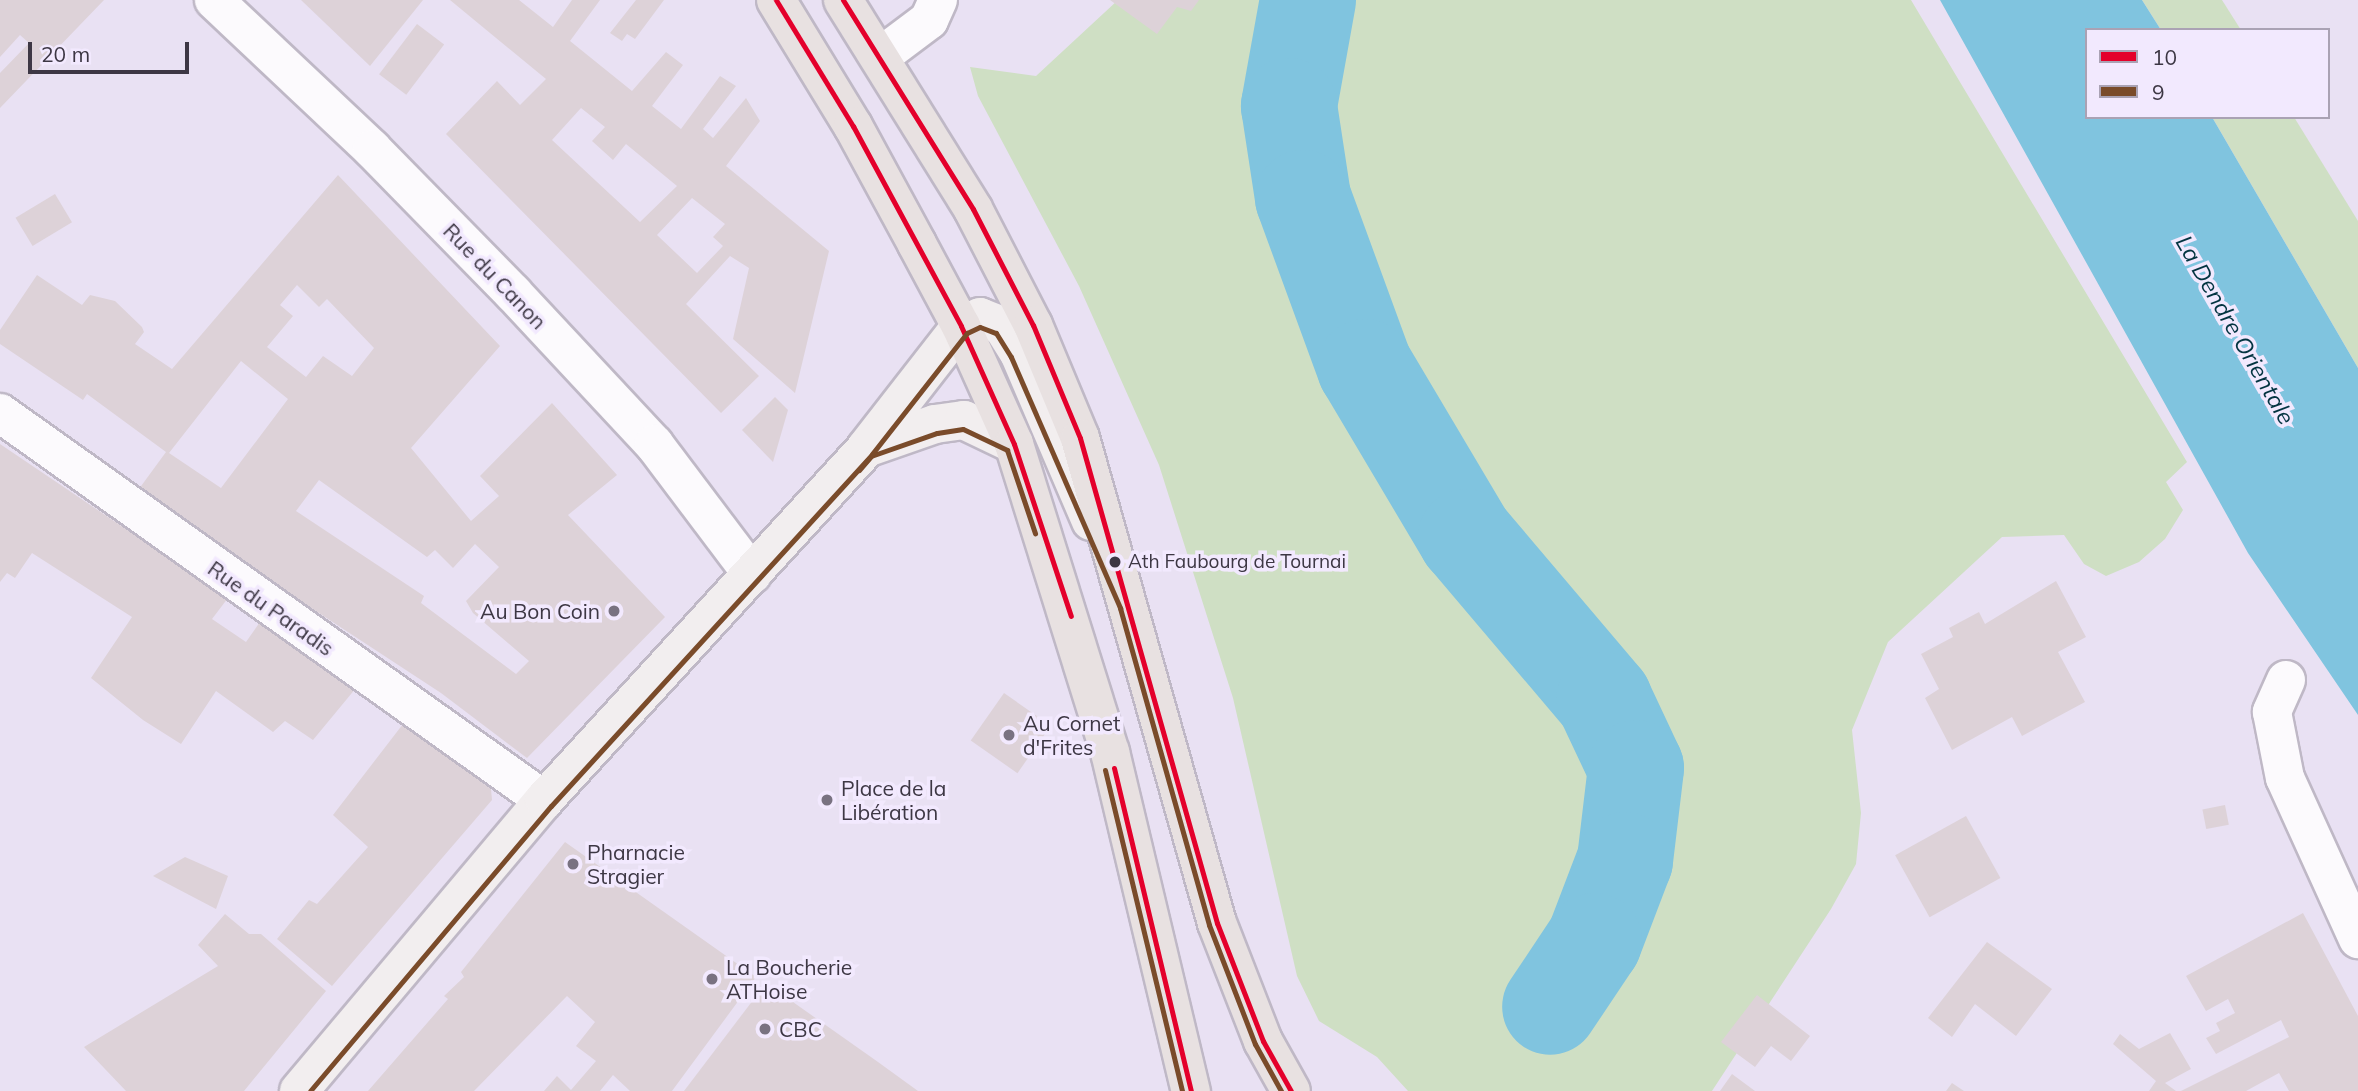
<!DOCTYPE html>
<meta charset="utf-8">
<style>
body{margin:0}
#map{position:relative;width:2358px;height:1091px;overflow:hidden;background:#e9e1f3;font-family:Mulish,sans-serif}
div>[style]{position:absolute}
[style*='--x']{left:calc(var(--x)*1px);top:calc(var(--y)*1px);width:calc(var(--w)*1px);rotate:calc(var(--a)*1deg)}
.green>*{inset:0;background:#cfdfc4}
.water>*{inset:0;background:#80c4df}
.river>*{height:96px;margin:-48px;padding:0 48px;transform-origin:48px;border-radius:48px;background:#80c4df}
.building>*{inset:0;background:#ddd2d8;transform-origin:0 0}
.roads{filter:drop-shadow(2px 0 #bfb8c6) drop-shadow(-2px 0 #bfb8c6) drop-shadow(0 2px #bfb8c6) drop-shadow(0 -2px #bfb8c6)}
.street>*{height:38px;margin:-19px;padding:0 19px;transform-origin:19px;border-radius:19px;background:#fcfafd}
.secondary>*{height:38px;margin:-19px;padding:0 19px;transform-origin:19px;border-radius:19px;background:#f2eeef}
.primary>*{height:38px;margin:-19px;padding:0 19px;transform-origin:19px;border-radius:19px;background:#e8e1e1}
.bus-1>*{height:5px;margin:-2.5px;padding:0 2.5px;transform-origin:2.5px;border-radius:2.5px;background:#e4002b}
.bus-2>*{height:5px;margin:-2.5px;padding:0 2.5px;transform-origin:2.5px;border-radius:2.5px;background:#7a4b2a}
.dots>*{width:19px;height:19px;translate:-50% -50%;box-sizing:border-box;border:4px solid #f2e9fe;border-radius:50%}
span{translate:-50% -50%;white-space:nowrap;text-align:center;line-height:1.15;-webkit-text-stroke:7px #f2e9fe;paint-order:stroke}
.bus-label{font-size:19px;color:#3d3744}
.left{translate:0 -50%;text-align:left}
.street-label{font-size:21px;color:#3d3744}
.poi-label{font-size:21px;color:#3d3744}
.right{translate:-100% -50%;text-align:right}
.water-label{font-size:23px;color:#033441;font-style:italic}
.legend{position:absolute;left:2085px;top:28px;width:245px;height:91px;box-sizing:border-box;background:#f2e9fe;border:2px solid #aaa2b4;margin:0;padding:9px 12px;list-style:none;font-size:21px;color:#3d3744}
.legend li{display:flex;align-items:center;gap:14px;height:35px}
.legend b{width:35px;border:2px solid #aaa2b4}
.scale{position:absolute;left:28px;top:42px;width:161px;height:32px;box-sizing:border-box;border:4px solid #3d3744;border-top:0;padding-left:9px;font-size:21px;line-height:24px;white-space:nowrap;color:#3d3744;-webkit-text-stroke:5px #f2e9fe;paint-order:stroke}
</style>
<div id="map">
<div class="green">
<div style="clip-path:polygon(1118px 0,1911px 0,2187px 462px,2166px 482px,2183px 510px,2165px 539px,2139px 562px,2106px 576px,2084px 564px,2064px 535px,2002px 537px,1888px 642px,1852px 730px,1861px 813px,1856px 864px,1831px 909px,1712px 1091px,1408px 1091px,1377px 1057px,1319px 1021px,1297px 976px,1233px 698px,1159px 465px,1079px 286px,978px 96px,970px 67px,1036px 76px)"></div>
<div style="clip-path:polygon(2142px 0,2222px 0,2241px 30px,2161px 30px)"></div>
<div style="clip-path:polygon(2212px 117px,2294px 117px,2358px 221px,2358px 368px)"></div>
</div>
<div class="water">
<div style="clip-path:polygon(1940px 0,2142px 0,2161px 30px,2087px 30px,2087px 117px,2212px 117px,2358px 368px,2358px 715px,2248px 553px)"></div>
</div>
<div class="river">
<div style="--x:1308;--y:0;--w:108;--a:100.2"></div>
<div style="--x:1289;--y:106;--w:93;--a:81.3"></div>
<div style="--x:1303;--y:198;--w:180;--a:69.9"></div>
<div style="--x:1365;--y:367;--w:198;--a:59.3"></div>
<div style="--x:1466;--y:537;--w:214;--a:49.7"></div>
<div style="--x:1604;--y:700;--w:75;--a:64.8"></div>
<div style="--x:1636;--y:768;--w:93;--a:96.8"></div>
<div style="--x:1625;--y:860;--w:87;--a:110.9"></div>
<div style="--x:1594;--y:941;--w:79;--a:123.7"></div>
</div>
<div class="building">
<div style="clip-path:polygon(0 0,104px 0,0 108px,0 73px,29px 43px,20px 35px,0 57px)"></div>
<div style="clip-path:polygon(301px 0,423px 0,370px 66px)"></div>
<div style="clip-path:polygon(evenodd,450px 0,519px 0,553px 27px,572px 0,600px 0,570px 41px,632px 91px,666px 52px,683px 65px,652px 106px,681px 129px,720px 76px,736px 86px,703px 129px,713px 138px,746px 98px,760px 121px,726px 166px,829px 251px,795px 393px,733px 339px,749px 268px,730px 256px,686px 304px,759px 376px,721px 413px,446px 134px,497px 81px,520px 105px,546px 79px,450px 0,581px 108px,605px 127px,592px 141px,613px 160px,626px 144px,677px 186px,640px 222px,552px 140px,581px 108px,450px 0,692px 198px,725px 224px,713px 237px,723px 246px,697px 273px,657px 235px,692px 198px)"></div>
<div style="clip-path:polygon(636px 0,664px 0,635px 39px,627px 34px,622px 41px,610px 33px)"></div>
<div style="clip-path:polygon(1110px 0,1199px 0,1191px 11px,1177px 7px,1157px 34px)"></div>
<div style="left:417px;top:24px;width:34px;height:63px;rotate:37deg"></div>
<div style="clip-path:polygon(evenodd,338px 175px,500px 346px,411px 448px,471px 521px,499px 496px,480px 476px,552px 403px,617px 475px,568px 515px,665px 617px,527px 758px,441px 693px,136px 493px,166px 452px,87px 394px,83px 400px,0 344px,0 330px,37px 275px,82px 305px,90px 295px,115px 301px,142px 327px,144px 332px,135px 344px,172px 369px,338px 175px,297px 285px,319px 307px,327px 299px,374px 348px,352px 376px,323px 356px,306px 377px,267px 347px,293px 316px,280px 305px,297px 285px,338px 175px,241px 361px,288px 399px,221px 488px,169px 453px,241px 361px,338px 175px,319px 480px,427px 557px,435px 550px,453px 568px,475px 544px,499px 567px,466px 601px,473px 613px,529px 661px,516px 674px,421px 603px,424px 596px,296px 511px,319px 480px)"></div>
<div style="left:55px;top:194px;width:33px;height:46px;rotate:59deg"></div>
<div style="clip-path:polygon(775px 397px,788px 410px,773px 462px,742px 430px)"></div>
<div style="clip-path:polygon(0 444px,228px 598px,212px 619px,246px 642px,260px 622px,356px 688px,313px 740px,285px 721px,273px 732px,216px 691px,181px 744px,143px 720px,91px 678px,132px 617px,32px 553px,15px 578px,7px 573px,0 582px)"></div>
<div style="clip-path:polygon(2056px 581px,2086px 637px,2058px 652px,2085px 702px,2022px 736px,2012px 717px,1952px 750px,1925px 698px,1939px 689px,1921px 654px,1953px 637px,1949px 628px,1979px 612px,1985px 624px)"></div>
<div style="left:1004px;top:693px;width:57px;height:58px;rotate:35deg"></div>
<div style="clip-path:polygon(403px 724px,491px 789px,492px 800px,332px 986px,277px 939px,309px 900px,317px 904px,368px 847px,333px 815px)"></div>
<div style="left:2225px;top:805px;width:20px;height:23px;rotate:79deg"></div>
<div style="left:1966px;top:816px;width:71px;height:81px;rotate:61deg"></div>
<div style="clip-path:polygon(565px 842px,756px 977px,672px 1091px,630px 1091px,613px 1075px,600px 1091px,544px 1091px,557px 1076px,571px 1090px,596px 1061px,576px 1046px,595px 1022px,567px 996px,474px 1091px,368px 1091px,448px 999px,444px 996px,464px 977px,461px 972px)"></div>
<div style="clip-path:polygon(185px 857px,228px 876px,216px 909px,153px 876px)"></div>
<div style="clip-path:polygon(2303px 913px,2358px 1016px,2358px 1091px,2289px 1091px,2279px 1073px,2246px 1091px,2181px 1091px,2289px 1037px,2281px 1020px,2216px 1054px,2206px 1038px,2220px 1031px,2216px 1023px,2235px 1013px,2228px 999px,2206px 1011px,2186px 976px)"></div>
<div style="clip-path:polygon(225px 914px,249px 934px,261px 934px,326px 991px,244px 1091px,126px 1091px,84px 1047px,218px 966px,198px 945px)"></div>
<div style="clip-path:polygon(1987px 942px,2052px 989px,2016px 1036px,1975px 1004px,1952px 1037px,1928px 1018px)"></div>
<div style="clip-path:polygon(766px 983px,878px 1062px,918px 1091px,684px 1091px)"></div>
<div style="clip-path:polygon(1757px 995px,1810px 1036px,1791px 1061px,1771px 1046px,1755px 1067px,1721px 1042px)"></div>
<div style="clip-path:polygon(2170px 1033px,2191px 1069px,2165px 1083px,2176px 1091px,2149px 1091px,2156px 1081px,2113px 1044px,2120px 1034px,2139px 1049px)"></div>
<div style="clip-path:polygon(1732px 1074px,1755px 1091px,1720px 1091px)"></div>
<div style="clip-path:polygon(1952px 1083px,1964px 1091px,1946px 1091px)"></div>
</div>
<div class="roads">
<div class="street">
<div style="--x:214;--y:0;--w:217;--a:43.3"></div>
<div style="--x:372;--y:149;--w:202;--a:45.6"></div>
<div style="--x:513;--y:293;--w:207;--a:47"></div>
<div style="--x:654;--y:444;--w:163;--a:53"></div>
<div style="--x:881;--y:56;--w:60;--a:-36.9"></div>
<div style="--x:929;--y:20;--w:22;--a:-66"></div>
<div style="--x:0;--y:413;--w:668;--a:35.43"></div>
<div style="--x:2286;--y:680;--w:35;--a:114"></div>
<div style="--x:2272;--y:712;--w:67;--a:78.9"></div>
<div style="--x:2285;--y:778;--w:177;--a:65.6"></div>
</div>
<div class="secondary">
<div style="--x:866;--y:448;--w:73;--a:-19.2"></div>
<div style="--x:935;--y:424;--w:29;--a:-8"></div>
<div style="--x:964;--y:420;--w:55;--a:25.6"></div>
<div style="--x:299;--y:1091;--w:380;--a:-49.9"></div>
<div style="--x:544;--y:800;--w:477;--a:-47.5"></div>
<div style="--x:866;--y:448;--w:155;--a:-52.1"></div>
<div style="--x:961;--y:326;--w:21;--a:-25"></div>
<div style="--x:980;--y:317;--w:24;--a:22"></div>
<div style="--x:1002;--y:326;--w:32;--a:58"></div>
<div style="--x:1019;--y:353;--w:183;--a:66.8"></div>
</div>
<div class="primary">
<div style="--x:776;--y:0;--w:148;--a:58.6"></div>
<div style="--x:853;--y:126;--w:134;--a:61.5"></div>
<div style="--x:917;--y:244;--w:93;--a:61.8"></div>
<div style="--x:961;--y:326;--w:129;--a:65.8"></div>
<div style="--x:1014;--y:444;--w:323;--a:72.7"></div>
<div style="--x:1110;--y:752;--w:349;--a:76.6"></div>
<div style="--x:843;--y:0;--w:246;--a:58.1"></div>
<div style="--x:973;--y:209;--w:131;--a:62.7"></div>
<div style="--x:1033;--y:325;--w:122;--a:67.4"></div>
<div style="--x:1080;--y:438;--w:504;--a:74.23"></div>
<div style="--x:1217;--y:923;--w:127;--a:68.7"></div>
<div style="--x:1263;--y:1041;--w:57;--a:60.8"></div>
</div>
</div>
<div class="bus-1">
<div style="--x:776;--y:0;--w:148;--a:58.6"></div>
<div style="--x:853;--y:126;--w:227;--a:61.6"></div>
<div style="--x:961;--y:326;--w:129;--a:65.8"></div>
<div style="--x:1014;--y:444;--w:181;--a:71.7"></div>
<div style="--x:843;--y:0;--w:246;--a:58.1"></div>
<div style="--x:973;--y:209;--w:131;--a:62.7"></div>
<div style="--x:1033;--y:325;--w:122;--a:67.4"></div>
<div style="--x:1080;--y:438;--w:504;--a:74.23"></div>
<div style="--x:1217;--y:923;--w:127;--a:68.7"></div>
<div style="--x:1263;--y:1041;--w:57;--a:60.8"></div>
<div style="--x:1114;--y:768;--w:332;--a:76.6"></div>
</div>
<div class="bus-2">
<div style="--x:859;--y:470;--w:18;--a:-49"></div>
<div style="--x:871;--y:456;--w:70;--a:-19.2"></div>
<div style="--x:937;--y:433;--w:26;--a:-9"></div>
<div style="--x:963;--y:429;--w:49;--a:25.5"></div>
<div style="--x:1007;--y:450;--w:88;--a:71.4"></div>
<div style="--x:1105;--y:770;--w:330;--a:76.5"></div>
<div style="--x:310;--y:1091;--w:373;--a:-49.8"></div>
<div style="--x:551;--y:806;--w:476;--a:-47.6"></div>
<div style="--x:872;--y:454;--w:154;--a:-51.9"></div>
<div style="--x:967;--y:333;--w:14;--a:-25"></div>
<div style="--x:980;--y:327;--w:17;--a:21"></div>
<div style="--x:996;--y:333;--w:28;--a:58"></div>
<div style="--x:1011;--y:357;--w:274;--a:66.5"></div>
<div style="--x:1120;--y:608;--w:329;--a:74.3"></div>
<div style="--x:1209;--y:925;--w:128;--a:68.9"></div>
<div style="--x:1255;--y:1044;--w:54;--a:61"></div>
</div>
<div class="dots">
<div style="left:1115px;top:562px;background:#3d3744"></div>
<div style="left:614px;top:611px;background:#797281"></div>
<div style="left:1009px;top:735px;background:#797281"></div>
<div style="left:827px;top:800px;background:#797281"></div>
<div style="left:573px;top:864px;background:#797281"></div>
<div style="left:712px;top:979px;background:#797281"></div>
<div style="left:765px;top:1029px;background:#797281"></div>
</div>
<div class="bus-label">
<span class="left" style="left:1128px;top:562px">Ath Faubourg de Tournai</span>
</div>
<div class="street-label">
<span style="left:495px;top:276px;rotate:46deg">Rue du Canon</span>
<span style="left:271px;top:608px;rotate:35deg">Rue du Paradis</span>
</div>
<div class="poi-label">
<span class="right" style="left:600px;top:611px">Au Bon Coin</span>
<span class="left" style="left:1023px;top:735px">Au Cornet<br>d'Frites</span>
<span class="left" style="left:841px;top:800px">Place de la<br>Libération</span>
<span class="left" style="left:587px;top:864px">Pharnacie<br>Stragier</span>
<span class="left" style="left:726px;top:979px">La Boucherie<br>ATHoise</span>
<span class="left" style="left:779px;top:1029px">CBC</span>
</div>
<div class="water-label">
<span style="left:2235px;top:330px;rotate:60deg">La Dendre Orientale</span>
</div>
<ul class="legend">
<li><b style="height:9px;background:#e4002b"></b>10</li>
<li><b style="height:9px;background:#7a4b2a"></b>9</li>
</ul>
<div class="scale">20 m</div>
</div>
